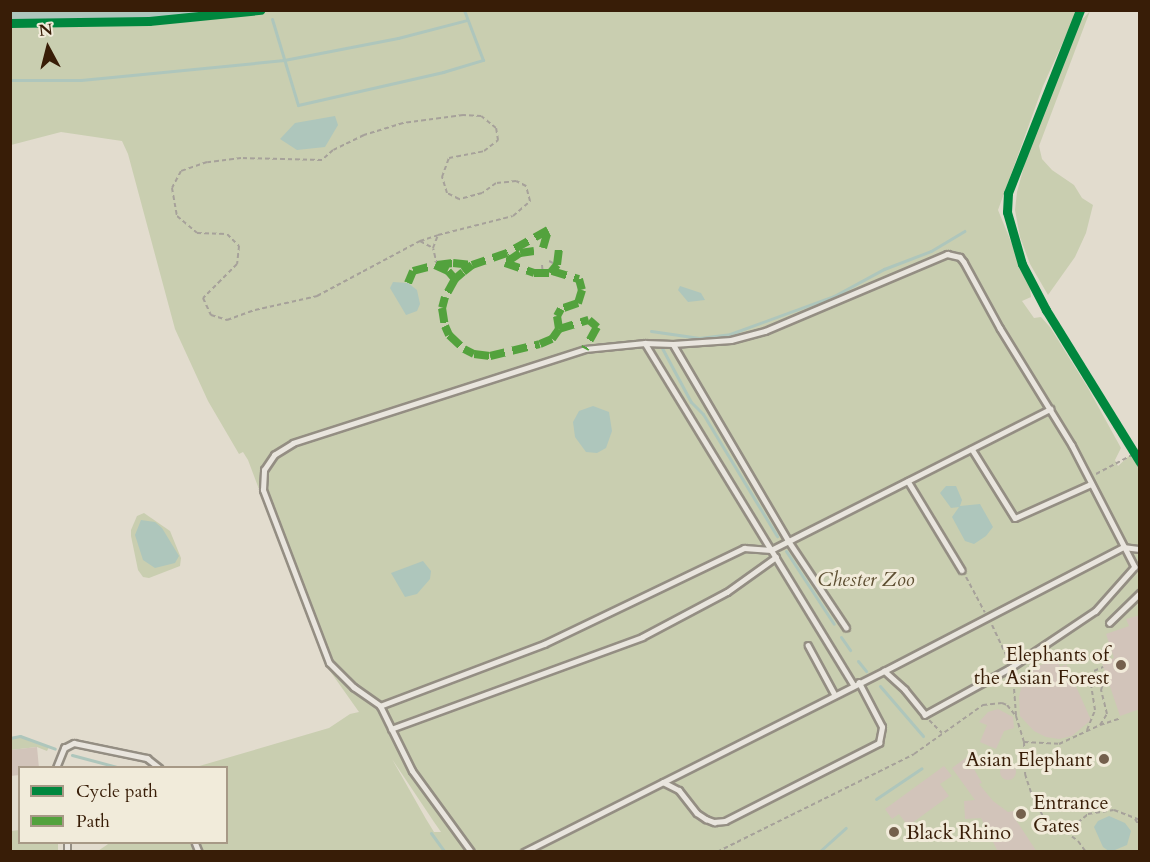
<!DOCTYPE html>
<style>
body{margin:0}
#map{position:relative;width:1150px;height:862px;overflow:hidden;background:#e2dcce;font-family:Cardo,serif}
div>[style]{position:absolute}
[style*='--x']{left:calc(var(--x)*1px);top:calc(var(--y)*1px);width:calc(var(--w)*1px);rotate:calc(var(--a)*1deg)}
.green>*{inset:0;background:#c9ceb0}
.water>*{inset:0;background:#aec6bc}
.stream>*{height:3px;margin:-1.5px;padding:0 1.5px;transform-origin:1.5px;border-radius:1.5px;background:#aec6bc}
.building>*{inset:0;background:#d2c4ba}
.round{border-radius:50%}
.path>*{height:2px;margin-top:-1px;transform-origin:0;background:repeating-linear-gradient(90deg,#a6a19a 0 4.5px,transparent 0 7.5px)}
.roads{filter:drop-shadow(2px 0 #948e83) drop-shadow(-2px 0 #948e83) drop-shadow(0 2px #948e83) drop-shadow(0 -2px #948e83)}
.lane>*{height:4.5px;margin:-2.25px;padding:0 2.25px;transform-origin:2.25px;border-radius:2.25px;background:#e9e5de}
.quiet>*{height:8px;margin-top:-4px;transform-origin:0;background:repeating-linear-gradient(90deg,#53a23d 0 15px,transparent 0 23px)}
.cycleway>*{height:9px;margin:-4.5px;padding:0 4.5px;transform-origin:4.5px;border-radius:4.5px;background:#00873e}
.dots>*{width:16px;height:16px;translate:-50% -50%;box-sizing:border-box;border:3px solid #f1ebda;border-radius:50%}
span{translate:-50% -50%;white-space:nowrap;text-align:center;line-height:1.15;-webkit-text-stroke:6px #f1ebda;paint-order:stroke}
.park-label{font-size:20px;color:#5e4f32;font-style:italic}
.poi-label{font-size:20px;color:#381d07}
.right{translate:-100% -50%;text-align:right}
.left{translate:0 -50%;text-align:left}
.frame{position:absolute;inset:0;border:12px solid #381d07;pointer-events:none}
.legend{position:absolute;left:18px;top:766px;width:210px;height:78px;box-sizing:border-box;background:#f1ebda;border:2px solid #a79986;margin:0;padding:8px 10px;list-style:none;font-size:18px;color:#381d07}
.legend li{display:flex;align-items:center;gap:12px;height:30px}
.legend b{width:30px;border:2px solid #a79986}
.north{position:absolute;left:18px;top:18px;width:60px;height:60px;-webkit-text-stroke:4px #f1ebda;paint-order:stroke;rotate:353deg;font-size:16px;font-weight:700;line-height:24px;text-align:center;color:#381d07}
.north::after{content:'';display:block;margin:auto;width:21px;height:27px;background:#381d07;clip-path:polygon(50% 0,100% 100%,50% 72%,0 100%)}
</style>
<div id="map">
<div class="green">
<div style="clip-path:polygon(evenodd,234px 10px,1077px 11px,1043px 86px,998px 210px,1030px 288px,1031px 297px,1022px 301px,1034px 318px,1041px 317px,1050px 327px,1088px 388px,1121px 448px,1115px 460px,1118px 466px,1139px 447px,1139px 851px,204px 851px,199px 843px,226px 842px,226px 768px,196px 767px,329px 728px,350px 714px,359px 712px,325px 664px,248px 460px,243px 452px,239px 454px,208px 401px,175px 329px,128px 154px,122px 141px,61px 132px,11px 145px,11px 21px,127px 20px,234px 10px,392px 759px,434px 822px,441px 832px,434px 832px,426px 819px,392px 759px)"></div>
<div style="clip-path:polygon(1090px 11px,1039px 146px,1042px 159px,1052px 170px,1074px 185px,1082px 198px,1093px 205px,1086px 233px,1075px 257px,1048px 295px,1030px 264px,1020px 237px,1015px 210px,1017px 192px,1029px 148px,1054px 84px,1079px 23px)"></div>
<div style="clip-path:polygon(144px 513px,170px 531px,181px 558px,180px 566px,149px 578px,143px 577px,138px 570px,131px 536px,131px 530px,137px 516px)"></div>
<div style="clip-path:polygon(20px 736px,49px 747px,47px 751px,37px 747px,11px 750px,10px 738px)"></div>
<div style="clip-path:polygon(19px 830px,20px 842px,58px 843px,58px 851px,11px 851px,11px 831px)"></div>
<div style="clip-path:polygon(111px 842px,191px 843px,195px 851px,98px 851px)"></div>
</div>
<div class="water">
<div style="clip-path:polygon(10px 11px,11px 10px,234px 11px,127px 20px,11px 21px)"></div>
<div style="clip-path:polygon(335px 116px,338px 125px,325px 147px,297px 150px,280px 139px,295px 123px)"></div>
<div style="clip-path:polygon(393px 282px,408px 283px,417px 290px,420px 304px,417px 311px,406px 315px,390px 288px)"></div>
<div style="clip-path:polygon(680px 286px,701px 293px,705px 300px,688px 302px,678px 290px)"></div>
<div style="clip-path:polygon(593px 406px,609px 412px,612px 431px,606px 448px,597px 453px,586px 452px,575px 437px,573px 422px,579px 411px)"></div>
<div style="clip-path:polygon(946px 486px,956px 486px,962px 500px,960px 506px,980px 504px,993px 527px,986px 536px,974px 544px,965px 541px,952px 517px,959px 507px,951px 508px,940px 493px)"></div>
<div style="clip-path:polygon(141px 520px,155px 522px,162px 528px,179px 556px,175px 563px,155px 568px,143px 560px,135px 535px)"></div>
<div style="clip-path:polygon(423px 561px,431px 571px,430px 579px,417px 594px,405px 597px,391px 573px)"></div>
<div style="clip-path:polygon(1109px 816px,1125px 823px,1131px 831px,1127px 845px,1110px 852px,1103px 847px,1094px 827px,1098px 821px)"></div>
</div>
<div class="stream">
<div style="--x:272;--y:19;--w:90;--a:73.2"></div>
<div style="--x:298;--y:105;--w:149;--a:-12.8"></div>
<div style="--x:443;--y:72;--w:42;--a:-16.7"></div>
<div style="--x:483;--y:60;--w:53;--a:-110.8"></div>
<div style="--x:10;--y:80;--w:71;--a:0"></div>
<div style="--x:81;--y:80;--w:204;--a:-5.6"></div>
<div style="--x:284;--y:60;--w:116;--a:-10.9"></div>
<div style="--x:398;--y:38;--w:71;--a:-14.6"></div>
<div style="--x:651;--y:331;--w:49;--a:8.3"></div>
<div style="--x:699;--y:338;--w:31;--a:-7"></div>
<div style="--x:730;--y:334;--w:111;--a:-20.1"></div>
<div style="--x:834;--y:296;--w:57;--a:-28.4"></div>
<div style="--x:884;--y:269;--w:50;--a:-21"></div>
<div style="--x:931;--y:251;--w:39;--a:-31"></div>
<div style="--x:662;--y:348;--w:61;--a:61.8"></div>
<div style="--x:691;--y:402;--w:17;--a:45"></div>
<div style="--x:703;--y:414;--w:143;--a:58.8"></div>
<div style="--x:786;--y:551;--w:87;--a:56.7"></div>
<div style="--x:841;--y:637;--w:16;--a:55"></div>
<div style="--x:858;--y:661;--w:13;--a:51"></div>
<div style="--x:880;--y:686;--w:66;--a:49.3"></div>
<div style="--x:10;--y:738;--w:10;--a:-11"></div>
<div style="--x:20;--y:736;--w:37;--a:20"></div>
<div style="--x:72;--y:755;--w:51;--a:14.9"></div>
<div style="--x:876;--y:799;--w:55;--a:-34"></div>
<div style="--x:431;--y:833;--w:24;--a:54"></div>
<div style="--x:819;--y:852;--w:36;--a:-42"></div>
</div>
<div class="building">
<div style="clip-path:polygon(1140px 615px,1140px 709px,1120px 716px,1102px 663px,1114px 658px,1106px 634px,1129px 626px,1126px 619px)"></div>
<div style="clip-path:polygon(1053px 662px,1058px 662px,1060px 667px,1066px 664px,1091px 720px,1072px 736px,1059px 739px,1046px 737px,1034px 731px,1020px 716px,1019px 697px,1022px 684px,1030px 673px,1040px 665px)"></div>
<div style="clip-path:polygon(998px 709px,1013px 717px,1014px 728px,1004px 731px,996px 749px,980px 742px,987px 725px,979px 722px,988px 712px)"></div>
<div style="clip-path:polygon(37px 747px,39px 768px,20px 768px,20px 775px,10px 776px,10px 750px)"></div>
<div style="clip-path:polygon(967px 757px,982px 783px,979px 784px,993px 801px,1008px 812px,1019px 810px,1021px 820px,1016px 820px,1037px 852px,998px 852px,981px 818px,965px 819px,964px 801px,975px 800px,952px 768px)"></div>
<div class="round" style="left:1000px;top:764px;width:16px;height:16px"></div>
<div style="clip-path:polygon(944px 766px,952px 776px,940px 784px,949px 796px,908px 826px,899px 814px,892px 819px,885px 809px)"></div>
</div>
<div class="path">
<div style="--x:420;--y:241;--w:15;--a:28"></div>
<div style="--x:549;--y:261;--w:9;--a:27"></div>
<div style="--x:437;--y:265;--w:17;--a:-103"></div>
<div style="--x:433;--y:248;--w:14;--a:-69"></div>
<div style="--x:438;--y:235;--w:77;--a:-14.2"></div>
<div style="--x:513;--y:216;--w:23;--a:-41"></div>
<div style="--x:530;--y:201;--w:16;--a:-105"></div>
<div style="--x:526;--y:186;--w:11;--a:-153"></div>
<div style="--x:516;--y:181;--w:20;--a:174"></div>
<div style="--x:496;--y:183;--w:17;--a:144"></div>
<div style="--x:482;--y:193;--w:24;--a:165"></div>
<div style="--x:459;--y:199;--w:13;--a:-153"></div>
<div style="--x:447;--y:193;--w:17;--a:-107"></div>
<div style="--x:442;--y:177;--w:20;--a:-70"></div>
<div style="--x:449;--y:158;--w:36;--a:-11"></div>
<div style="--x:484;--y:151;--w:18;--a:-38"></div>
<div style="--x:498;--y:140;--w:12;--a:-99"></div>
<div style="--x:496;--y:128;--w:19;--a:-141"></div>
<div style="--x:481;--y:116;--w:18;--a:-177"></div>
<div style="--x:463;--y:115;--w:61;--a:172.4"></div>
<div style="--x:403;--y:123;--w:41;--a:162.9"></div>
<div style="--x:364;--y:135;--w:34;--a:154"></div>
<div style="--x:333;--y:150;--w:15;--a:138"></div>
<div style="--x:322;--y:160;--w:81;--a:-178.6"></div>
<div style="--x:241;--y:158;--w:34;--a:173"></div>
<div style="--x:207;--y:162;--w:28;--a:161"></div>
<div style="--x:181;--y:171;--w:19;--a:118"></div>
<div style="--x:172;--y:188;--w:28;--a:80"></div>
<div style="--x:177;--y:216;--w:26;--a:40"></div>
<div style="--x:197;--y:233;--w:30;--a:2"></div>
<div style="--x:227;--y:234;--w:17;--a:45"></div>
<div style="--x:239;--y:246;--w:18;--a:96"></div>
<div style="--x:237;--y:264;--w:48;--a:135"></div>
<div style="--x:203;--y:298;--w:19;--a:65"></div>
<div style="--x:211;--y:315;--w:17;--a:17"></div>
<div style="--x:227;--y:320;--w:30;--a:-20"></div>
<div style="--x:255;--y:310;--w:64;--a:-12.7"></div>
<div style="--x:317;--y:296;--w:117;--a:-28.1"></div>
<div style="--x:420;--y:241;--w:19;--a:-18"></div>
<div style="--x:542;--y:265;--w:10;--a:84"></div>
<div style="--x:1096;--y:474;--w:43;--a:-27.8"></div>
<div style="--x:966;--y:577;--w:40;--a:62"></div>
<div style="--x:992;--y:625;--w:38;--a:65"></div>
<div style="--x:1013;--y:674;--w:42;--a:85.9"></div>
<div style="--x:1016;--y:716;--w:27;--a:73"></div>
<div style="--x:1024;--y:742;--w:32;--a:88"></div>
<div style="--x:1025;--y:774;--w:25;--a:72"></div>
<div style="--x:1033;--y:798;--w:21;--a:61"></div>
<div style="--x:1043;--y:816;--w:28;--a:35"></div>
<div style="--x:1066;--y:832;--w:28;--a:-39"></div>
<div style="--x:1088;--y:814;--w:26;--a:-9"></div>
<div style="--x:1114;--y:810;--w:28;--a:21"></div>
<div style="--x:929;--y:720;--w:18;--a:45"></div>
<div style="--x:1100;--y:725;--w:20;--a:-18"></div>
<div style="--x:1087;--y:730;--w:22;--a:-68"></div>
<div style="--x:1095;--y:710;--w:33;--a:-99"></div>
<div style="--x:1090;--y:677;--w:7;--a:-56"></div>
<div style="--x:1094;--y:671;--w:10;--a:-24"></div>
<div style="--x:1024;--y:742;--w:35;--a:3"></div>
<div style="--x:1059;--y:744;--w:45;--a:-24.9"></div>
<div style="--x:1100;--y:725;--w:13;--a:-58"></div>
<div style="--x:1107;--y:714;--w:25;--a:-104"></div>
<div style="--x:1101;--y:690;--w:16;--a:-72"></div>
<div style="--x:1135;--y:819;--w:9;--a:58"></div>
<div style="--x:1066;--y:832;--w:15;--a:37"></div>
<div style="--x:1078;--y:841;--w:14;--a:54"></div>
<div style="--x:717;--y:852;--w:220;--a:-26.4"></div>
<div style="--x:914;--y:754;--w:85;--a:-35.4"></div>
<div style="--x:983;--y:705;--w:19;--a:-6"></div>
<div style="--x:1002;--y:703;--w:5;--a:22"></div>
<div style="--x:1007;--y:705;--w:13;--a:51"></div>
</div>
<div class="roads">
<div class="lane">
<div style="--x:645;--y:343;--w:28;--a:2"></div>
<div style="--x:673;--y:344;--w:227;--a:59.6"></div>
<div style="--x:788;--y:540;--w:105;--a:56.3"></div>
<div style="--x:673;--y:344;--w:58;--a:-3.9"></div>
<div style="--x:731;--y:340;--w:35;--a:-15"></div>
<div style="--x:765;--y:331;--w:198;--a:-22.9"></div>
<div style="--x:947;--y:254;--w:13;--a:13"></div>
<div style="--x:960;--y:257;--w:6;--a:51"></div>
<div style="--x:964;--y:262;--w:75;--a:61.4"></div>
<div style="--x:1000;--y:328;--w:137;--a:58.4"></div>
<div style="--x:1072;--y:445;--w:137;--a:62.7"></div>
<div style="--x:1135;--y:567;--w:59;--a:131.6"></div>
<div style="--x:1096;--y:611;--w:102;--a:146.2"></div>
<div style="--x:1011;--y:668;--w:98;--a:151.3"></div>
<div style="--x:925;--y:715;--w:32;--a:-129"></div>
<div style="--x:905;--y:690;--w:28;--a:-138"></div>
<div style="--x:972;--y:449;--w:81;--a:58.1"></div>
<div style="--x:1015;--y:518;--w:83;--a:-24.1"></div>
<div style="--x:908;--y:481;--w:104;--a:58.8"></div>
<div style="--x:1109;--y:623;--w:43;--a:-44.1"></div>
<div style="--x:808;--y:645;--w:57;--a:61.6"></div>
<div style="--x:380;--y:706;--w:175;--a:-20.7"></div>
<div style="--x:544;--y:644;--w:222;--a:-25.6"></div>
<div style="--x:744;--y:548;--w:27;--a:4"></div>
<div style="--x:771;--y:550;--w:313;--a:-26.8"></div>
<div style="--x:391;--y:729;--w:267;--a:-20.1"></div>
<div style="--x:642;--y:637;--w:96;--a:-27.9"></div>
<div style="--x:727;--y:592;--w:60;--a:-35.5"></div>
<div style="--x:56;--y:768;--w:22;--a:-68"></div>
<div style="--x:64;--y:748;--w:11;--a:-27"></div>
<div style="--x:74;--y:743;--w:75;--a:11.6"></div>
<div style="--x:147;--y:758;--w:16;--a:38"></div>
<div style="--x:663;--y:782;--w:18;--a:27"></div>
<div style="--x:679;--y:790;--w:29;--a:52"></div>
<div style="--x:697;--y:813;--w:11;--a:34"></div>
<div style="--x:706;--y:819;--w:9;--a:21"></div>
<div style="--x:714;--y:822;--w:11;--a:-5"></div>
<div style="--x:725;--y:821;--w:173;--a:-26.9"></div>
<div style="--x:879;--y:743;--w:16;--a:-79"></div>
<div style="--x:882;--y:727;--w:50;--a:-117.6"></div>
<div style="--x:195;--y:842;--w:11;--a:68"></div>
<div style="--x:67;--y:852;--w:10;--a:-90"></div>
<div style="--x:471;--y:852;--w:100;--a:-126.1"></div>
<div style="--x:412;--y:771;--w:72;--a:-116.2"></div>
<div style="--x:380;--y:706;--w:32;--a:-145"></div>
<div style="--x:354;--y:688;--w:35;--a:-135"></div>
<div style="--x:329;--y:663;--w:185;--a:-110.9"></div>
<div style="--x:263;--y:490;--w:20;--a:-87"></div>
<div style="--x:264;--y:470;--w:18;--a:-56"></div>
<div style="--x:274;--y:455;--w:22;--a:-32"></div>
<div style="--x:293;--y:443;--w:307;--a:-17.8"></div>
<div style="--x:585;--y:349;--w:60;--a:-5.7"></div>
<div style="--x:645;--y:343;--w:401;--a:58.6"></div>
<div style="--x:524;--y:852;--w:403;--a:-26.7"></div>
<div style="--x:884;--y:671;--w:269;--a:-27.4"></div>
<div style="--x:1123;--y:547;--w:17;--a:7"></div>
</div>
</div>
<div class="quiet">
<div style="--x:543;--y:248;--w:19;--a:-74"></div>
<div style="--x:548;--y:230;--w:47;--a:150.7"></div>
<div style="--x:507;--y:253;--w:37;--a:161"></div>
<div style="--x:472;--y:265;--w:11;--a:142"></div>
<div style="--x:463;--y:272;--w:11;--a:139"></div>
<div style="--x:455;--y:279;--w:21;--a:119"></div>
<div style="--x:445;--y:297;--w:11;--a:105"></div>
<div style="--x:442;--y:308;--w:18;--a:81"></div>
<div style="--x:445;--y:326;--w:10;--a:66"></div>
<div style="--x:449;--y:335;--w:21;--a:43"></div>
<div style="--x:464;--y:349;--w:11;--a:27"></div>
<div style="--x:474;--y:354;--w:16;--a:7"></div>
<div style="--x:490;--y:356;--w:51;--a:-13.5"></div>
<div style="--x:540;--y:344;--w:13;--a:-23"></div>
<div style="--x:552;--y:339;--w:12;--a:-55"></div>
<div style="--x:559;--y:329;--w:31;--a:-17"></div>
<div style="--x:589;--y:320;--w:11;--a:41"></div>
<div style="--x:597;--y:327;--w:25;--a:119"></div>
<div style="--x:534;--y:251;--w:14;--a:172"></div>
<div style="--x:520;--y:253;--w:18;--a:146"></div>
<div style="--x:505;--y:263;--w:31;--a:19"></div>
<div style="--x:534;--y:273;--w:16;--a:0"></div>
<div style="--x:550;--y:273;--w:11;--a:-49"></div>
<div style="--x:557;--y:265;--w:16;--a:-83"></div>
<div style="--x:437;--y:265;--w:16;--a:-7"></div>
<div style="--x:453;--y:263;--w:19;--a:6"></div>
<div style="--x:552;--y:271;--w:28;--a:17"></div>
<div style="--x:579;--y:279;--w:11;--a:75"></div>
<div style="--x:582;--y:290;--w:14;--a:107"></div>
<div style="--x:578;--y:303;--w:18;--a:161"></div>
<div style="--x:561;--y:309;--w:8;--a:120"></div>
<div style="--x:557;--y:316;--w:13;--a:81"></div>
<div style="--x:408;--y:283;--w:13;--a:-67"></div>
<div style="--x:413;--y:271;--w:23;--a:-15"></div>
<div style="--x:435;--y:265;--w:14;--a:25"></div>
<div style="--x:448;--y:271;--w:11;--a:49"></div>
</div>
<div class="cycleway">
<div style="--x:1080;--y:10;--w:197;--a:111.5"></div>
<div style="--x:1008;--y:193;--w:19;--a:93"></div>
<div style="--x:1007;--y:212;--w:54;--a:73.9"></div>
<div style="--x:1022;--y:264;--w:52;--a:62.4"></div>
<div style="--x:1046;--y:310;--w:179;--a:58.3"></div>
<div style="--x:10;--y:23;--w:139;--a:-0.8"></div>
<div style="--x:149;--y:21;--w:112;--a:-5.7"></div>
</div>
<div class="dots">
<div style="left:1121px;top:665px;background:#74604d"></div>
<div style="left:1104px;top:759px;background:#74604d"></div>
<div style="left:1021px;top:814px;background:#74604d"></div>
<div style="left:894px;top:832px;background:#74604d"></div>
</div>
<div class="park-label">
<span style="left:866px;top:579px">Chester Zoo</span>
</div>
<div class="poi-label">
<span class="right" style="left:1109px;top:666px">Elephants of<br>the Asian Forest</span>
<span class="right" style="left:1092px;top:759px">Asian Elephant</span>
<span class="left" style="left:1033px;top:814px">Entrance<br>Gates</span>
<span class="left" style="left:906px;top:832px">Black Rhino</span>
</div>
<div class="frame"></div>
<ul class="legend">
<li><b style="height:8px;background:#00873e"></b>Cycle path</li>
<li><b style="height:8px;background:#53a23d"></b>Path</li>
</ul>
<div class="north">N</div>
</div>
